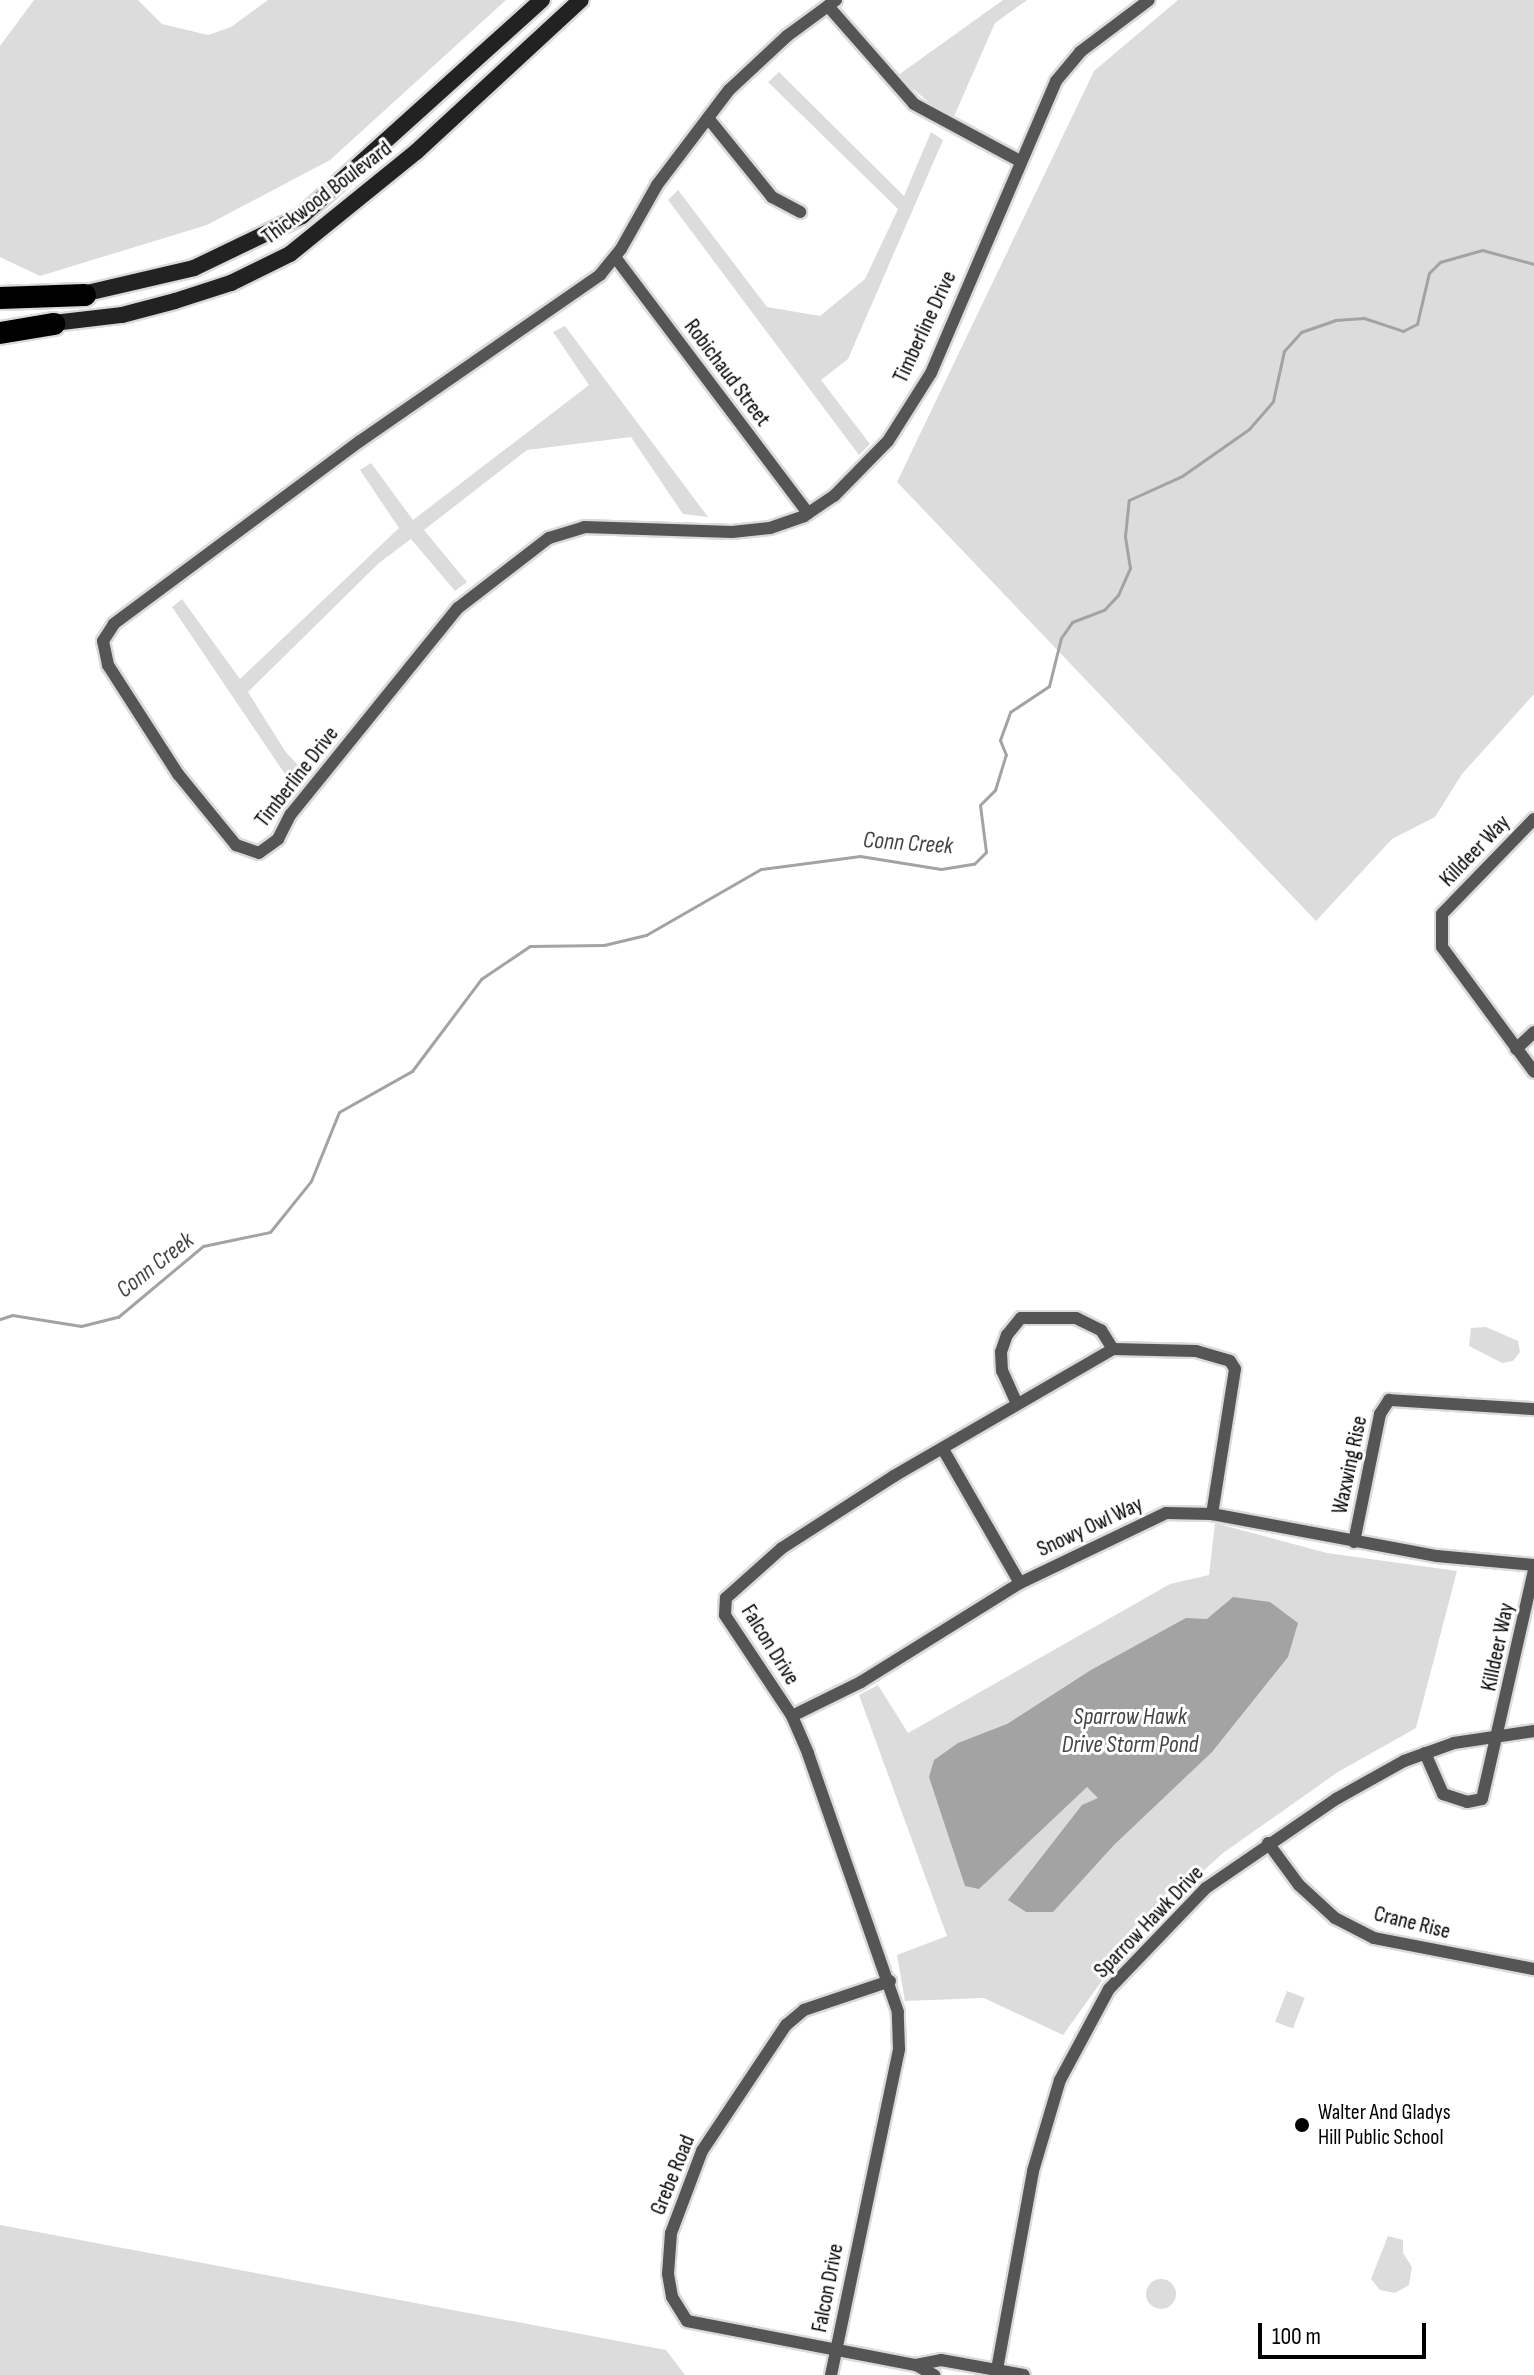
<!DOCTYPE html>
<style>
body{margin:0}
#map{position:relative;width:1534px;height:2375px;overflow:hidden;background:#fff;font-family:"Sofia Sans Condensed",sans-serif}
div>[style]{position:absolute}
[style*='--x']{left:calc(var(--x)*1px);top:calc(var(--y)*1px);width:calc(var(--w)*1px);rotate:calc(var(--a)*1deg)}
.green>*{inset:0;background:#dcdcdc;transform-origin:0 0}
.round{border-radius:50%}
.water>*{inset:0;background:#a3a3a3}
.stream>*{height:3px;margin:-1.5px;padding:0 1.5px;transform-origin:1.5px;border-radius:1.5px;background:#a3a3a3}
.roads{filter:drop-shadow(2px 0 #dbdbdb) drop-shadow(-2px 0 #dbdbdb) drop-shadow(0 2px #dbdbdb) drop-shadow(0 -2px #dbdbdb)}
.street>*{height:12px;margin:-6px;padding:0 6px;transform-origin:6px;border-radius:6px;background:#555}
.secondary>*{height:16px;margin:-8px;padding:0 8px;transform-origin:8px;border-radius:8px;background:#222}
.highway>*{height:22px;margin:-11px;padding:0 11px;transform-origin:11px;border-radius:11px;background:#000}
.dots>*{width:22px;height:22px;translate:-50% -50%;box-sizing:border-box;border:4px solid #fff;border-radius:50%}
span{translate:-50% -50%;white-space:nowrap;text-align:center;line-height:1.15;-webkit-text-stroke:6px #fff;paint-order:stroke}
.street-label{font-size:22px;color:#000}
.poi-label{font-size:22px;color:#000}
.left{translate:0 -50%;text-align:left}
.water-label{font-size:24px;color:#444;font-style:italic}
.scale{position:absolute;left:1258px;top:2323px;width:168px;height:36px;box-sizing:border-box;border:4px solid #000;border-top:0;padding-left:10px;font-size:24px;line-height:28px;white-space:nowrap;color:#000;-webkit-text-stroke:6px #fff;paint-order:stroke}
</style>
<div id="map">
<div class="green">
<div style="clip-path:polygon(34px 0,138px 0,162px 24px,208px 35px,231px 27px,268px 0,506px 0,330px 160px,207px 225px,40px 276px,0 257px,0 46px)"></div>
<div style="clip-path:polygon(1003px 0,1027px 0,995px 23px,952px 121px,897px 76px)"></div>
<div style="clip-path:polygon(1178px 0,1534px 0,1534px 694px,1462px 774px,1435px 817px,1392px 839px,1316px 921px,897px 482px,1094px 71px)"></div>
<div style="clip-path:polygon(779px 72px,904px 196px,931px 132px,943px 140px,848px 359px,821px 380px,870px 444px,859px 455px,668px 200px,678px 190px,767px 307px,820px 316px,865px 279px,898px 209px,768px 82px)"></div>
<div style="clip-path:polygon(565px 326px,708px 517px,683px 514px,631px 437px,527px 450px,424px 530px,467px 582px,455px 591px,411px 539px,379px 563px,248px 692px,285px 751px,307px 775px,295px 789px,172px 607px,182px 599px,240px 679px,399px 528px,360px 470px,371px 463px,413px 520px,589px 385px,553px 332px)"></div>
<div style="clip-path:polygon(1486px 1327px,1518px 1341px,1520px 1352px,1513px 1361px,1502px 1363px,1469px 1346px,1471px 1328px)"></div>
<div style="clip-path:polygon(1215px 1523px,1327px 1553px,1457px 1571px,1416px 1728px,1338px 1772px,1223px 1853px,1139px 1929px,1063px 2035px,984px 1998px,905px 2001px,897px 1955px,947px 1936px,859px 1695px,878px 1685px,908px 1733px,1170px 1584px,1209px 1575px)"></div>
<div style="left:1287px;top:1991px;width:19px;height:33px;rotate:21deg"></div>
<div style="clip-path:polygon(0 2225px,666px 2350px,685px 2375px,0 2375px)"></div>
<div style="clip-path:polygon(1388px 2236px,1403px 2240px,1403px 2253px,1412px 2267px,1409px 2285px,1395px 2293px,1380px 2290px,1371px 2279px)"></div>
<div class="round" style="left:1146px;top:2279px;width:30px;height:30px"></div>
</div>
<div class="water">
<div style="clip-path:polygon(1233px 1597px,1270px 1602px,1298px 1623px,1288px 1657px,1212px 1752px,1114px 1845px,1053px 1912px,1026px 1912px,1008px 1900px,1082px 1805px,1098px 1798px,1087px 1787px,979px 1889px,965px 1886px,929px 1777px,934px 1760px,958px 1743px,1007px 1724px,1091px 1670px,1186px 1618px,1207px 1619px)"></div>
</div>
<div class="stream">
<div style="--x:0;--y:1319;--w:13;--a:-18"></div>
<div style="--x:12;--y:1315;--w:70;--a:9.1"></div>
<div style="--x:81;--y:1326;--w:38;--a:-14"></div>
<div style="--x:118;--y:1317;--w:111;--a:-39.9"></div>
<div style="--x:203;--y:1246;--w:68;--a:-11.8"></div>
<div style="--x:270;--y:1232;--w:65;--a:-51.2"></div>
<div style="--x:311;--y:1181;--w:74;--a:-67.9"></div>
<div style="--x:339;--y:1112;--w:84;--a:-29.3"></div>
<div style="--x:412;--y:1071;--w:115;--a:-53.1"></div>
<div style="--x:481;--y:979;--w:59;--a:-34"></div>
<div style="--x:530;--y:946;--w:74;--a:-0.8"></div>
<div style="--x:604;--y:945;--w:43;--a:-13.4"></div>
<div style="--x:646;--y:935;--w:133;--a:-29.9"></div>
<div style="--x:761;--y:869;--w:100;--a:-7.5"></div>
<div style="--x:860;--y:856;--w:82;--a:9.1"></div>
<div style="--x:941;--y:869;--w:33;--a:-9"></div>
<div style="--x:974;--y:864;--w:17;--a:-45"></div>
<div style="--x:986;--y:852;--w:47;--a:-97.3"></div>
<div style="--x:980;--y:805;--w:21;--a:-45"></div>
<div style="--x:995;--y:790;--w:37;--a:-73"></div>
<div style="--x:1006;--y:755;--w:16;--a:-112"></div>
<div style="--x:1000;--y:740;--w:30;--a:-70"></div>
<div style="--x:1010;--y:712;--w:47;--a:-33.7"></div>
<div style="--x:1049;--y:686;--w:49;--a:-76"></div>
<div style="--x:1061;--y:638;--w:19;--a:-55"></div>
<div style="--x:1072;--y:622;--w:34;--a:-21"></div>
<div style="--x:1104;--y:610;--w:21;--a:-47"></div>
<div style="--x:1118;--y:595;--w:30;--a:-66"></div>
<div style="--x:1130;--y:568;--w:32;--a:-99"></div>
<div style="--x:1125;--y:536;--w:36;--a:-84"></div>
<div style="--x:1129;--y:500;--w:58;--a:-24.4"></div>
<div style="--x:1182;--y:476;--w:82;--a:-35"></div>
<div style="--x:1249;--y:429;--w:37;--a:-49"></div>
<div style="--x:1273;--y:401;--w:51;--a:-77.6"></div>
<div style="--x:1284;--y:351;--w:25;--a:-48"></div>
<div style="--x:1301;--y:332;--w:36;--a:-19"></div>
<div style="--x:1335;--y:320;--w:29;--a:-4"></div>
<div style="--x:1364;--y:318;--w:41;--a:18.4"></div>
<div style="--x:1403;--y:331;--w:16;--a:-27"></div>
<div style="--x:1417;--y:324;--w:52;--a:-76.8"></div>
<div style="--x:1429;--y:273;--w:16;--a:-45"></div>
<div style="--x:1440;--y:262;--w:44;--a:-15.9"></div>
<div style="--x:1482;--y:250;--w:54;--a:15.1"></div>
</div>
<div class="roads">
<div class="street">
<div style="--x:836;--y:0;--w:61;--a:143.7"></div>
<div style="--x:787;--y:36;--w:79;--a:137"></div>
<div style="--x:729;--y:90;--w:119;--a:127.2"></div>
<div style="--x:657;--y:185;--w:73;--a:119.4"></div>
<div style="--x:621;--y:249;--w:33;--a:129"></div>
<div style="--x:600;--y:275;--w:292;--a:145.3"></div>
<div style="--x:360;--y:441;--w:307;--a:143.4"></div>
<div style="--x:114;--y:624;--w:20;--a:123"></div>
<div style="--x:103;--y:641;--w:25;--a:78"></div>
<div style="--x:108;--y:665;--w:130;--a:57.3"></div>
<div style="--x:178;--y:774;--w:92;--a:50.8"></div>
<div style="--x:236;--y:845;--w:24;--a:19"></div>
<div style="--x:259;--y:853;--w:24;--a:-36"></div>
<div style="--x:278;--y:839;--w:28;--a:-63"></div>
<div style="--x:291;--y:814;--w:265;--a:-51"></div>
<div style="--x:458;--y:608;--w:115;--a:-37.6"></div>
<div style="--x:549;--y:538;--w:37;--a:-17"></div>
<div style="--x:584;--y:527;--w:148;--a:1.9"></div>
<div style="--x:732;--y:532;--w:38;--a:-6"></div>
<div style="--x:770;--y:528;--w:36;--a:-19"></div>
<div style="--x:804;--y:516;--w:36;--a:-34"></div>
<div style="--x:834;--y:496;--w:77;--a:-45.5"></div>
<div style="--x:888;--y:441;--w:80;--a:-57.7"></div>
<div style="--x:931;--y:373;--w:318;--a:-66.8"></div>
<div style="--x:1056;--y:81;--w:38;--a:-50"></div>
<div style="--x:1080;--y:52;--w:86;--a:-37"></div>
<div style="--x:828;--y:6;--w:130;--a:48.7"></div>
<div style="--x:914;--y:104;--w:120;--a:28.3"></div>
<div style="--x:708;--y:118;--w:102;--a:51"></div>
<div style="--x:772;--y:197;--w:32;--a:28"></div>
<div style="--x:615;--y:257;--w:321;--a:53"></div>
<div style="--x:1534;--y:819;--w:132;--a:134.1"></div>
<div style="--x:1442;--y:914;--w:33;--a:90"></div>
<div style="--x:1442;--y:947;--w:155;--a:53.6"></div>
<div style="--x:1516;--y:1049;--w:25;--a:-43"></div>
<div style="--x:1017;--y:1404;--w:36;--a:-114"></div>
<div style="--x:1002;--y:1371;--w:19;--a:-93"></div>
<div style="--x:1001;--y:1352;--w:18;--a:-71"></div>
<div style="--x:1007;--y:1335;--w:22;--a:-51"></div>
<div style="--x:1021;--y:1318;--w:55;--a:0"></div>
<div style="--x:1076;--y:1318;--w:28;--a:26"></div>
<div style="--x:1101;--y:1330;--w:22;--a:58"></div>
<div style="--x:944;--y:1451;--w:152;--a:60.1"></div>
<div style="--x:1354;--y:1542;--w:131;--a:-78.5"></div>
<div style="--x:1380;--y:1414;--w:17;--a:-57"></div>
<div style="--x:1389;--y:1400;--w:145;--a:3.6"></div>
<div style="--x:792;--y:1716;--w:77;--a:-26.2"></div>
<div style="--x:861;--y:1682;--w:187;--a:-31.9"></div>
<div style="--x:1020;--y:1583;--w:162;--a:-25.6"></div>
<div style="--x:1166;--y:1513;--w:46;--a:1.2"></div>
<div style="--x:1212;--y:1514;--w:229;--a:10.6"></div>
<div style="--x:1437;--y:1556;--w:97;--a:5.3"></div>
<div style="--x:1425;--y:1753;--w:45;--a:66.3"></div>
<div style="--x:1443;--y:1794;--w:25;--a:18"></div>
<div style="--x:1467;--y:1802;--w:15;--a:-11"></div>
<div style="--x:1482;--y:1799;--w:235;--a:-77.2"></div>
<div style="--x:1268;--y:1843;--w:52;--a:53.6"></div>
<div style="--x:1299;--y:1885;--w:49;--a:42.5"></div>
<div style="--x:1335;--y:1918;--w:44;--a:27.1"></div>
<div style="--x:1374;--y:1938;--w:163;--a:11"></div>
<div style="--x:890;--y:1981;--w:91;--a:161.4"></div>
<div style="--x:804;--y:2010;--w:23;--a:140"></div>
<div style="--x:786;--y:2025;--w:151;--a:123.7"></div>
<div style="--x:702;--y:2151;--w:88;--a:110.7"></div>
<div style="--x:671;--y:2233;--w:41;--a:94.2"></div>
<div style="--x:668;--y:2274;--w:23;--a:80"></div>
<div style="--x:672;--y:2297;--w:28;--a:58"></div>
<div style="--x:687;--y:2321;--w:233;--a:10.9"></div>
<div style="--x:916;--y:2365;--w:21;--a:29"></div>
<div style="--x:916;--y:2365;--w:25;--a:-11"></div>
<div style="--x:941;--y:2360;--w:84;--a:10.2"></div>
<div style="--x:831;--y:2375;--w:333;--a:-78.2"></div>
<div style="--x:899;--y:2049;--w:37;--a:-92"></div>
<div style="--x:898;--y:2012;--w:274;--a:-109.2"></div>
<div style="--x:808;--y:1753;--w:40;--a:-113.4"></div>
<div style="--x:792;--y:1716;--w:121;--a:-123.6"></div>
<div style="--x:725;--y:1615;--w:17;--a:-87"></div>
<div style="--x:726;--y:1598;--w:75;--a:-41.8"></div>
<div style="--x:782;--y:1548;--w:133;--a:-32.7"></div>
<div style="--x:894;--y:1476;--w:253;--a:-30.1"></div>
<div style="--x:1113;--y:1349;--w:83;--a:1.4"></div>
<div style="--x:1196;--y:1351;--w:35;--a:16"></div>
<div style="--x:1230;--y:1361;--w:9;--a:58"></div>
<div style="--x:1235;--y:1369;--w:147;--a:99"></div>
<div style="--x:996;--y:2375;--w:207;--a:-79.7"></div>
<div style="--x:1033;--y:2171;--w:95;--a:-73.5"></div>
<div style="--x:1060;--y:2080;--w:103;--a:-61.7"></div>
<div style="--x:1109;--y:1989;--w:140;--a:-46.2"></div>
<div style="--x:1206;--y:1888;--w:158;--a:-34.4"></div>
<div style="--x:1336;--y:1799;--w:78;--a:-29.2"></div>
<div style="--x:1404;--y:1761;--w:53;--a:-19.8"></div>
<div style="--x:1454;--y:1743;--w:81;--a:-8.5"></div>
</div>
<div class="secondary">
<div style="--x:74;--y:296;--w:123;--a:-13.1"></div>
<div style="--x:194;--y:268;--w:120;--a:-25.7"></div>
<div style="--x:302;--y:216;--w:323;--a:-42"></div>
<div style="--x:45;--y:324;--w:78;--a:-6.7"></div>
<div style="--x:122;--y:315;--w:55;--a:-14.8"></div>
<div style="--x:175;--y:301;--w:59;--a:-17.8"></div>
<div style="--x:231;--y:283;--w:66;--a:-26.2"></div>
<div style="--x:290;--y:254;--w:162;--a:-39"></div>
<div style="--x:416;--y:152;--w:224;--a:-42.7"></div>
</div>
<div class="highway">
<div style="--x:0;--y:298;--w:85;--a:-2"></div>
<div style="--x:0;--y:333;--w:55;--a:-9.5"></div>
</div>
</div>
<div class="dots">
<div style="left:1302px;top:2125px;background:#000"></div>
</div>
<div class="street-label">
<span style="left:327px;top:193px;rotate:-37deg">Thickwood Boulevard</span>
<span style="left:925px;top:327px;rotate:-65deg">Timberline Drive</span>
<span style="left:727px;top:373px;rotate:53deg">Robichaud Street</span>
<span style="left:297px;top:777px;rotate:-52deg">Timberline Drive</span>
<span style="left:1475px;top:851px;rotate:-46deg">Killdeer Way</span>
<span style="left:1350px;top:1465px;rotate:-78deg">Waxwing Rise</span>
<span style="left:1090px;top:1527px;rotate:-25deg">Snowy Owl Way</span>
<span style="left:770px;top:1645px;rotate:58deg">Falcon Drive</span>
<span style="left:1498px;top:1647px;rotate:-78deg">Killdeer Way</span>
<span style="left:1149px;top:1922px;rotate:-46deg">Sparrow Hawk Drive</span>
<span style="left:1412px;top:1923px;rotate:14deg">Crane Rise</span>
<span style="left:673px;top:2175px;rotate:-68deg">Grebe Road</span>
<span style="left:828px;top:2288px;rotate:-79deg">Falcon Drive</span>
</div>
<div class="poi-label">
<span class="left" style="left:1318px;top:2125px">Walter And Gladys<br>Hill Public School</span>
</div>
<div class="water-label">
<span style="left:908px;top:843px;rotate:4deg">Conn Creek</span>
<span style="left:155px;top:1265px;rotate:-38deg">Conn Creek</span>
<span style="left:1130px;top:1731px">Sparrow Hawk<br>Drive Storm Pond</span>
</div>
<div class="scale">100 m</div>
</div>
